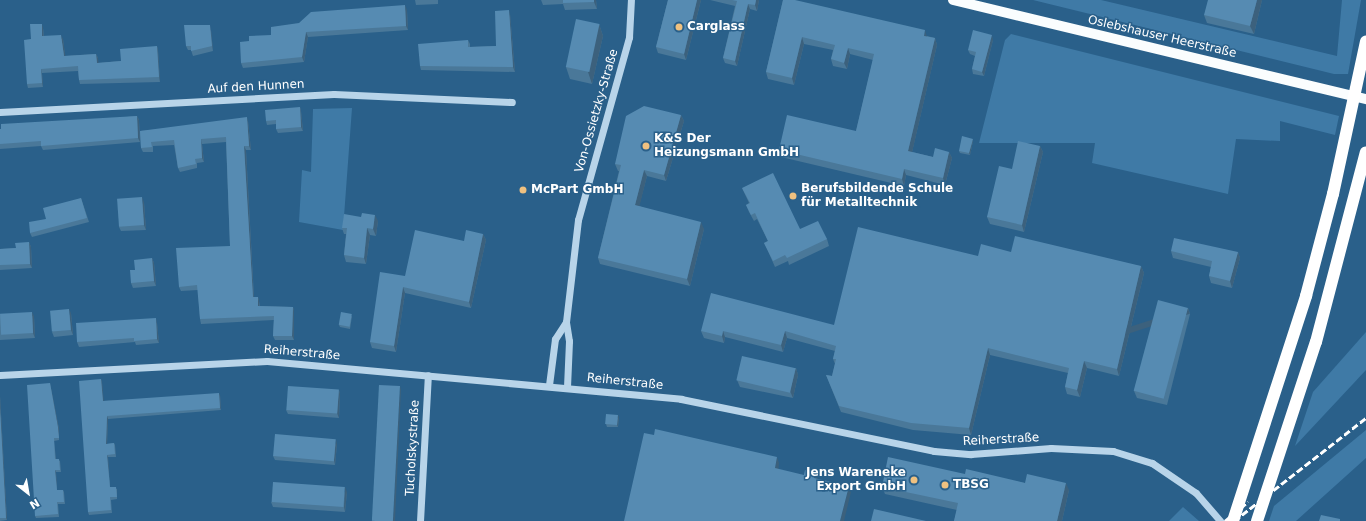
<!DOCTYPE html>
<meta charset="utf-8">
<style>
body{margin:0}
#map{position:relative;width:1366px;height:521px;overflow:hidden;background:#2a608a;font-family:"DejaVu Sans",sans-serif}
div>[style]{position:absolute}
[style*='--x']{left:calc(var(--x)*1px);top:calc(var(--y)*1px);width:calc(var(--w)*1px);rotate:calc(var(--a)*1deg)}
.green>*{inset:0;background:#3f7aa6}
.minor>*{height:7px;margin:-3.5px;padding:0 3.5px;transform-origin:3.5px;border-radius:3.5px;background:#b8d4e9}
.major>*{height:10px;margin:-5px;padding:0 5px;transform-origin:5px;border-radius:5px;background:#fafdfe}
.highway>*{height:12px;margin:-6px;padding:0 6px;transform-origin:6px;border-radius:6px;background:#fff}
.rail>*{height:3px;margin-top:-1.5px;transform-origin:0;background:repeating-linear-gradient(90deg,#fff 0 7px,transparent 0 10px)}
.wall>*{inset:0;background:#4a7899}
.shaded-wall>*{inset:0;background:#3c617d;transform-origin:0 0}
.building>*{inset:0;background:#568bb2;transform-origin:0 0}
.dots>*{width:11px;height:11px;translate:-50% -50%;box-sizing:border-box;border:2px solid #2a608a;border-radius:50%}
span{translate:-50% -50%;white-space:nowrap;text-align:center;line-height:1.15;-webkit-text-stroke:3px #2a608a;paint-order:stroke}
.poi-label{font-size:12px;color:#fff;font-weight:700}
.left{translate:0 -50%;text-align:left}
.right{translate:-100% -50%;text-align:right}
.street-label{font-size:12px;color:#fff}
.north{position:absolute;left:8px;top:473px;width:40px;height:40px;-webkit-text-stroke:3px #2a608a;paint-order:stroke;rotate:149deg;font-size:11px;font-weight:700;line-height:16px;text-align:center;color:#fff}
.north::after{content:'';display:block;margin:auto;width:14px;height:18px;background:#fff;clip-path:polygon(50% 0,100% 100%,50% 72%,0 100%)}
</style>
<div id="map">
<div class="green">
<div style="clip-path:polygon(1033px 0,1101px 0,1337px 56px,1342px 0,1361px 0,1348px 74px,1334px 74px)"></div>
<div style="clip-path:polygon(1011px 34px,1339px 116px,1335px 135px,1280px 121px,1280px 141px,1236px 139px,1228px 194px,1092px 163px,1095px 143px,979px 143px,1005px 40px)"></div>
<div style="clip-path:polygon(352px 108px,343px 230px,299px 222px,302px 170px,311px 172px,313px 109px)"></div>
<div style="clip-path:polygon(1366px 332px,1366px 370px,1295px 446px,1313px 392px)"></div>
<div style="clip-path:polygon(1366px 430px,1366px 458px,1296px 521px,1269px 521px,1274px 506px)"></div>
<div style="clip-path:polygon(1183px 507px,1199px 521px,1169px 521px)"></div>
</div>
<div class="minor">
<div style="--x:0;--y:112;--w:334;--a:-3.1"></div>
<div style="--x:334;--y:94;--w:178;--a:2.6"></div>
<div style="--x:0;--y:375;--w:267;--a:-3"></div>
<div style="--x:267;--y:361;--w:416;--a:5.2"></div>
<div style="--x:681;--y:399;--w:258;--a:11.6"></div>
<div style="--x:934;--y:451;--w:37;--a:5"></div>
<div style="--x:971;--y:454;--w:80;--a:-4.3"></div>
<div style="--x:1051;--y:448;--w:62;--a:2.8"></div>
<div style="--x:1113;--y:451;--w:41;--a:17.1"></div>
<div style="--x:1152;--y:463;--w:53;--a:34.3"></div>
<div style="--x:1196;--y:493;--w:37;--a:49"></div>
<div style="--x:549;--y:385;--w:46;--a:-82.6"></div>
<div style="--x:555;--y:339;--w:20;--a:-57"></div>
<div style="--x:567;--y:387;--w:46;--a:-87.5"></div>
<div style="--x:569;--y:341;--w:19;--a:-99"></div>
<div style="--x:566;--y:322;--w:103;--a:-83.3"></div>
<div style="--x:578;--y:220;--w:190;--a:-74.4"></div>
<div style="--x:629;--y:37;--w:37;--a:-87"></div>
<div style="--x:420;--y:521;--w:146;--a:-86.9"></div>
</div>
<div class="major">
<div style="--x:953;--y:0;--w:425;--a:13.5"></div>
</div>
<div class="highway">
<div style="--x:1233;--y:521;--w:237;--a:-72"></div>
<div style="--x:1306;--y:296;--w:106;--a:-75.2"></div>
<div style="--x:1333;--y:194;--w:156;--a:-77.8"></div>
<div style="--x:1257;--y:521;--w:188;--a:-71.8"></div>
<div style="--x:1316;--y:342;--w:196;--a:-75.3"></div>
</div>
<div class="rail">
<div style="--x:1225;--y:521;--w:30;--a:-40"></div>
<div style="--x:1234;--y:521;--w:167;--a:-38"></div>
</div>
<div class="wall">
<div style="clip-path:polygon(415px 0,438px 0,438px 4px,416px 5px)"></div>
<div style="clip-path:polygon(541px 0,596px 0,597px 9px,565px 10px,563px 4px,543px 5px)"></div>
<div style="clip-path:polygon(668px 0,701px 0,686px 60px,658px 53px,656px 47px)"></div>
<div style="clip-path:polygon(710px 0,759px 0,757px 11px,750px 9px,737px 66px,725px 63px,723px 58px,735px 6px)"></div>
<div style="clip-path:polygon(783px 0,935px 38px,937px 45px,912px 152px,933px 157px,949px 152px,952px 158px,945px 185px,906px 175px,904px 186px,781px 157px,779px 150px,856px 131px,873px 60px,850px 54px,847px 69px,833px 66px,831px 59px,833px 50px,804px 44px,794px 85px,768px 79px,766px 72px)"></div>
<div style="clip-path:polygon(1262px 0,1254px 34px,1207px 23px,1204px 15px)"></div>
<div style="clip-path:polygon(407px 10px,408px 30px,308px 37px,304px 62px,243px 68px,241px 63px,271px 35px)"></div>
<div style="clip-path:polygon(510px 14px,515px 72px,421px 70px,420px 66px,468px 40px,470px 44px,470px 47px,496px 46px)"></div>
<div style="clip-path:polygon(599px 24px,603px 36px,592px 84px,570px 79px,566px 67px)"></div>
<div style="clip-path:polygon(43px 28px,44px 36px,63px 39px,65px 56px,96px 54px,98px 58px,98px 63px,121px 61px,157px 46px,158px 50px,160px 82px,80px 84px,79px 80px,78px 71px,42px 73px,43px 87px,28px 88px,27px 84px,31px 39px)"></div>
<div style="clip-path:polygon(211px 30px,213px 51px,193px 56px,191px 50px,188px 50px,186px 46px)"></div>
<div style="clip-path:polygon(993px 40px,984px 76px,973px 74px,972px 69px,975px 56px,970px 54px,968px 50px)"></div>
<div style="clip-path:polygon(300px 107px,301px 111px,303px 131px,278px 133px,276px 129px,276px 124px,267px 125px,266px 121px)"></div>
<div style="clip-path:polygon(681px 115px,684px 121px,666px 181px,647px 176px,639px 206px,704px 229px,690px 286px,600px 264px,598px 258px,619px 171px,618px 171px,615px 164px)"></div>
<div style="clip-path:polygon(137px 116px,139px 120px,140px 142px,43px 150px,41px 146px,0 149px,0 129px)"></div>
<div style="clip-path:polygon(248px 121px,251px 150px,246px 150px,254px 297px,258px 297px,259px 301px,260px 306px,293px 307px,294px 311px,294px 340px,275px 340px,273px 336px,274px 320px,201px 324px,200px 319px,198px 290px,181px 291px,179px 287px,230px 246px,226px 142px,202px 144px,204px 162px,197px 163px,197px 168px,180px 172px,178px 168px,174px 145px,153px 146px,153px 152px,143px 152px,141px 148px,140px 131px)"></div>
<div style="clip-path:polygon(973px 141px,970px 155px,960px 153px,959px 151px)"></div>
<div style="clip-path:polygon(1040px 146px,1043px 152px,1024px 232px,990px 224px,987px 217px,1012px 169px)"></div>
<div style="clip-path:polygon(742px 188px,800px 229px,827px 239px,829px 246px,789px 265px,788px 261px,775px 267px,767px 249px,764px 243px,768px 241px,757px 219px,754px 221px,749px 212px,746px 205px,749px 203px)"></div>
<div style="clip-path:polygon(81px 198px,89px 222px,32px 237px,30px 233px,46px 219px)"></div>
<div style="clip-path:polygon(144px 202px,146px 230px,121px 231px,119px 227px)"></div>
<div style="clip-path:polygon(361px 217px,378px 221px,376px 236px,370px 235px,366px 264px,346px 262px,344px 255px,346px 234px,344px 234px,342px 228px)"></div>
<div style="clip-path:polygon(483px 234px,486px 240px,471px 308px,405px 293px,396px 352px,372px 348px,370px 342px,405px 276px,464px 241px)"></div>
<div style="clip-path:polygon(29px 242px,31px 247px,32px 268px,0 270px,0 249px,16px 248px)"></div>
<div style="clip-path:polygon(1171px 251px,1238px 252px,1240px 258px,1232px 288px,1211px 283px,1209px 276px,1211px 267px,1173px 258px)"></div>
<div style="clip-path:polygon(1011px 252px,1141px 266px,1144px 273px,1119px 376px,1087px 368px,1080px 397px,1067px 394px,1065px 387px,1068px 373px,990px 355px,971px 435px,913px 430px,841px 412px,826px 375px,832px 376px,835px 364px,833px 359px,835px 351px,787px 338px,783px 352px,725px 337px,724px 343px,704px 338px,701px 331px,834px 325px,978px 256px)"></div>
<div style="clip-path:polygon(152px 258px,154px 263px,156px 286px,133px 288px,131px 283px,135px 270px)"></div>
<div style="clip-path:polygon(1188px 308px,1190px 314px,1167px 405px,1137px 398px,1134px 391px)"></div>
<div style="clip-path:polygon(71px 313px,73px 335px,54px 337px,52px 332px)"></div>
<div style="clip-path:polygon(0 314px,34px 316px,35px 338px,0 340px)"></div>
<div style="clip-path:polygon(352px 316px,350px 329px,340px 327px,339px 325px)"></div>
<div style="clip-path:polygon(157px 323px,159px 343px,136px 345px,135px 342px,79px 347px,77px 342px)"></div>
<div style="clip-path:polygon(796px 368px,798px 375px,793px 398px,740px 387px,737px 380px)"></div>
<div style="clip-path:polygon(101px 379px,102px 382px,103px 401px,220px 395px,221px 410px,108px 419px,107px 444px,114px 443px,115px 445px,116px 457px,108px 457px,110px 487px,117px 489px,117px 499px,111px 500px,112px 513px,89px 515px,88px 512px)"></div>
<div style="clip-path:polygon(50px 383px,59px 429px,59px 440px,54px 441px,56px 459px,60px 461px,61px 472px,56px 472px,57px 490px,63px 490px,64px 492px,65px 504px,58px 504px,59px 517px,36px 518px,35px 516px)"></div>
<div style="clip-path:polygon(339px 390px,340px 394px,339px 418px,288px 414px,286px 410px)"></div>
<div style="clip-path:polygon(0 396px,7px 520px,0 521px)"></div>
<div style="clip-path:polygon(619px 417px,618px 427px,607px 427px,606px 424px)"></div>
<div style="clip-path:polygon(337px 444px,335px 465px,275px 460px,273px 456px)"></div>
<div style="clip-path:polygon(965px 474px,1025px 483px,1069px 490px,1062px 521px,954px 521px,957px 510px,885px 494px,882px 487px)"></div>
<div style="clip-path:polygon(347px 492px,345px 512px,273px 507px,271px 502px)"></div>
</div>
<div class="shaded-wall">
<div style="clip-path:polygon(594px 0,596px 0,597px 9px,594px 2px)"></div>
<div style="clip-path:polygon(697px 0,701px 0,686px 60px,684px 54px)"></div>
<div style="clip-path:polygon(756px 0,759px 0,757px 11px,755px 5px)"></div>
<div style="clip-path:polygon(1257px 0,1262px 0,1254px 34px,1250px 26px)"></div>
<div style="clip-path:polygon(748px 4px,750px 9px,737px 66px,735px 61px)"></div>
<div style="clip-path:polygon(405px 5px,407px 10px,408px 30px,406px 26px)"></div>
<div style="clip-path:polygon(509px 10px,510px 14px,515px 72px,513px 67px)"></div>
<div style="clip-path:polygon(42px 24px,43px 28px,44px 40px,42px 36px)"></div>
<div style="clip-path:polygon(599px 24px,603px 36px,592px 84px,588px 72px)"></div>
<div style="clip-path:polygon(210px 25px,211px 30px,213px 51px,212px 46px)"></div>
<div style="clip-path:polygon(925px 30px,927px 37px,924px 36px)"></div>
<div style="clip-path:polygon(306px 32px,308px 37px,304px 62px,302px 57px)"></div>
<div style="clip-path:polygon(61px 35px,63px 39px,66px 60px,64px 56px)"></div>
<div style="clip-path:polygon(992px 35px,993px 40px,984px 76px,982px 72px)"></div>
<div style="clip-path:polygon(802px 37px,804px 44px,794px 85px,792px 78px)"></div>
<div style="clip-path:polygon(935px 38px,937px 45px,911px 157px,908px 151px)"></div>
<div style="clip-path:polygon(157px 46px,158px 50px,160px 82px,159px 77px)"></div>
<div style="clip-path:polygon(848px 48px,850px 54px,847px 69px,844px 63px)"></div>
<div style="clip-path:polygon(96px 54px,98px 58px,99px 67px,97px 63px)"></div>
<div style="clip-path:polygon(41px 69px,42px 73px,43px 87px,42px 83px)"></div>
<div style="clip-path:polygon(300px 107px,301px 111px,303px 131px,301px 127px)"></div>
<div style="clip-path:polygon(681px 115px,684px 121px,666px 181px,664px 175px)"></div>
<div style="clip-path:polygon(137px 116px,139px 120px,140px 142px,138px 138px)"></div>
<div style="clip-path:polygon(247px 117px,248px 121px,251px 150px,249px 146px)"></div>
<div style="clip-path:polygon(201px 139px,202px 144px,204px 162px,202px 158px)"></div>
<div style="clip-path:polygon(973px 139px,973px 141px,970px 155px,969px 153px)"></div>
<div style="clip-path:polygon(244px 146px,246px 150px,254px 301px,253px 297px)"></div>
<div style="clip-path:polygon(1040px 146px,1043px 152px,1024px 232px,1022px 225px)"></div>
<div style="clip-path:polygon(949px 152px,952px 158px,945px 185px,943px 178px)"></div>
<div style="clip-path:polygon(904px 169px,906px 175px,904px 186px,902px 179px)"></div>
<div style="clip-path:polygon(644px 170px,647px 176px,638px 212px,635px 205px)"></div>
<div style="clip-path:polygon(142px 197px,144px 202px,146px 230px,144px 225px)"></div>
<div style="clip-path:polygon(375px 215px,378px 221px,376px 236px,373px 229px)"></div>
<div style="clip-path:polygon(701px 222px,704px 229px,690px 286px,687px 279px)"></div>
<div style="clip-path:polygon(367px 228px,370px 235px,366px 264px,364px 258px)"></div>
<div style="clip-path:polygon(483px 234px,486px 240px,471px 308px,469px 302px)"></div>
<div style="clip-path:polygon(29px 242px,31px 247px,32px 268px,30px 264px)"></div>
<div style="clip-path:polygon(1238px 252px,1240px 258px,1232px 288px,1230px 281px)"></div>
<div style="clip-path:polygon(152px 258px,154px 263px,156px 286px,154px 281px)"></div>
<div style="clip-path:polygon(1141px 266px,1144px 273px,1119px 376px,1117px 369px)"></div>
<div style="clip-path:polygon(403px 287px,405px 293px,396px 352px,394px 346px)"></div>
<div style="clip-path:polygon(258px 297px,259px 301px,260px 310px,258px 306px)"></div>
<div style="clip-path:polygon(293px 307px,294px 311px,294px 340px,292px 336px)"></div>
<div style="left:1188px;top:308px;width:6px;height:94px;rotate:72deg"></div>
<div style="clip-path:polygon(69px 309px,71px 313px,73px 335px,71px 330px)"></div>
<div style="clip-path:polygon(32px 312px,34px 316px,35px 338px,33px 333px)"></div>
<div style="clip-path:polygon(156px 318px,157px 323px,159px 343px,157px 339px)"></div>
<div style="clip-path:polygon(723px 331px,725px 337px,724px 343px,722px 336px)"></div>
<div style="clip-path:polygon(785px 331px,787px 338px,783px 352px,781px 345px)"></div>
<div style="clip-path:polygon(988px 348px,990px 355px,971px 435px,969px 428px)"></div>
<div style="clip-path:polygon(1084px 361px,1087px 368px,1080px 397px,1077px 390px)"></div>
<div style="clip-path:polygon(796px 368px,798px 375px,793px 398px,790px 391px)"></div>
<div style="clip-path:polygon(101px 379px,102px 382px,104px 403px,103px 401px)"></div>
<div style="clip-path:polygon(50px 383px,59px 429px,59px 440px,59px 438px)"></div>
<div style="clip-path:polygon(400px 386px,401px 390px,395px 521px,393px 521px)"></div>
<div style="clip-path:polygon(339px 390px,340px 394px,339px 418px,337px 413px)"></div>
<div style="clip-path:polygon(219px 393px,220px 395px,221px 410px,220px 408px)"></div>
<div style="clip-path:polygon(0 396px,7px 520px,6px 518px,0 408px)"></div>
<div style="clip-path:polygon(618px 415px,619px 417px,618px 427px,617px 425px)"></div>
<div style="clip-path:polygon(107px 416px,108px 419px,107px 446px,106px 444px)"></div>
<div style="clip-path:polygon(336px 439px,337px 444px,335px 465px,334px 460px)"></div>
<div style="clip-path:polygon(107px 455px,108px 457px,110px 490px,110px 487px)"></div>
<div style="clip-path:polygon(777px 457px,779px 463px,778px 475px,775px 468px)"></div>
<div style="clip-path:polygon(55px 470px,56px 472px,57px 492px,57px 490px)"></div>
<div style="clip-path:polygon(815px 473px,818px 479px,814px 478px)"></div>
<div style="clip-path:polygon(1066px 483px,1069px 490px,1062px 521px,1057px 521px)"></div>
<div style="clip-path:polygon(849px 486px,851px 492px,844px 521px,840px 521px)"></div>
<div style="clip-path:polygon(345px 487px,347px 492px,345px 512px,344px 507px)"></div>
</div>
<div class="building">
<div style="clip-path:polygon(563px 0,594px 0,594px 2px,563px 3px)"></div>
<div style="clip-path:polygon(668px 0,697px 0,684px 54px,656px 47px)"></div>
<div style="clip-path:polygon(732px 0,756px 0,755px 5px,748px 4px,735px 61px,723px 58px,737px 1px)"></div>
<div style="clip-path:polygon(783px 0,795px 0,925px 30px,924px 36px,935px 38px,908px 151px,933px 157px,935px 148px,949px 152px,943px 178px,904px 169px,902px 179px,779px 150px,787px 115px,856px 131px,874px 54px,848px 48px,844px 63px,831px 59px,835px 45px,802px 37px,792px 78px,766px 72px)"></div>
<div style="clip-path:polygon(1208px 0,1257px 0,1250px 26px,1204px 15px)"></div>
<div style="clip-path:polygon(405px 5px,406px 26px,306px 32px,302px 57px,241px 63px,240px 42px,249px 41px,249px 36px,271px 35px,271px 27px,299px 23px,311px 12px)"></div>
<div style="clip-path:polygon(509px 10px,513px 67px,420px 66px,418px 44px,468px 40px,468px 47px,496px 46px,495px 11px)"></div>
<div style="left:576px;top:19px;width:24px;height:49px;rotate:12deg"></div>
<div style="clip-path:polygon(30px 24px,42px 24px,42px 36px,61px 35px,64px 56px,96px 54px,97px 63px,121px 61px,120px 49px,157px 46px,159px 77px,79px 80px,78px 66px,41px 69px,42px 83px,27px 84px,24px 40px,31px 39px)"></div>
<div style="clip-path:polygon(184px 25px,210px 25px,212px 46px,191px 51px,191px 46px,186px 46px)"></div>
<div style="clip-path:polygon(973px 30px,992px 35px,982px 72px,972px 69px,976px 52px,968px 50px)"></div>
<div style="clip-path:polygon(644px 106px,681px 115px,664px 175px,644px 170px,635px 205px,701px 222px,687px 279px,598px 258px,621px 165px,615px 164px,626px 116px)"></div>
<div style="clip-path:polygon(300px 107px,301px 127px,276px 129px,276px 120px,266px 121px,265px 110px)"></div>
<div style="clip-path:polygon(137px 116px,138px 138px,41px 146px,41px 141px,0 144px,0 129px,1px 129px,1px 124px)"></div>
<div style="clip-path:polygon(247px 117px,249px 146px,244px 146px,253px 297px,258px 297px,258px 306px,293px 307px,292px 336px,273px 336px,274px 316px,200px 319px,197px 285px,179px 287px,176px 248px,230px 246px,226px 137px,201px 139px,202px 158px,195px 159px,196px 164px,178px 168px,174px 140px,151px 142px,152px 147px,141px 148px,140px 131px)"></div>
<div style="clip-path:polygon(962px 136px,973px 139px,969px 153px,959px 151px)"></div>
<div style="clip-path:polygon(1018px 141px,1040px 146px,1022px 225px,987px 217px,999px 166px,1012px 169px)"></div>
<div style="clip-path:polygon(773px 173px,800px 229px,818px 221px,827px 239px,787px 258px,785px 255px,773px 261px,764px 243px,768px 241px,755px 213px,751px 215px,746px 205px,750px 203px,742px 188px)"></div>
<div style="left:142px;top:197px;width:28px;height:25px;rotate:86deg"></div>
<div style="clip-path:polygon(81px 198px,87px 218px,30px 233px,29px 222px,46px 219px,43px 208px)"></div>
<div style="clip-path:polygon(362px 213px,375px 215px,373px 229px,367px 228px,364px 258px,344px 255px,347px 228px,342px 228px,344px 214px,361px 217px)"></div>
<div style="clip-path:polygon(858px 227px,978px 256px,981px 244px,1011px 252px,1015px 236px,1141px 266px,1117px 369px,1084px 361px,1077px 390px,1065px 387px,1069px 368px,988px 348px,969px 428px,911px 423px,839px 406px,826px 375px,832px 376px,836px 359px,833px 359px,836px 346px,785px 331px,781px 345px,723px 331px,722px 336px,701px 331px,711px 293px,834px 325px)"></div>
<div style="clip-path:polygon(415px 230px,464px 241px,466px 230px,483px 234px,469px 302px,403px 287px,394px 346px,370px 342px,380px 272px,405px 276px)"></div>
<div style="clip-path:polygon(1174px 238px,1238px 252px,1230px 281px,1209px 276px,1212px 261px,1171px 251px)"></div>
<div style="clip-path:polygon(29px 242px,30px 264px,0 265px,0 249px,16px 248px,15px 243px)"></div>
<div style="clip-path:polygon(152px 258px,154px 281px,131px 283px,130px 270px,135px 270px,134px 260px)"></div>
<div style="left:1158px;top:300px;width:31px;height:94px;rotate:15deg"></div>
<div style="left:69px;top:309px;width:21px;height:19px;rotate:85deg"></div>
<div style="left:32px;top:312px;width:21px;height:32px;rotate:87deg"></div>
<div style="left:341px;top:312px;width:11px;height:13px;rotate:10deg"></div>
<div style="clip-path:polygon(156px 318px,157px 339px,134px 341px,134px 338px,77px 342px,76px 323px)"></div>
<div style="left:742px;top:356px;width:55px;height:25px;rotate:13deg"></div>
<div style="clip-path:polygon(101px 379px,103px 401px,219px 393px,220px 408px,107px 416px,106px 444px,114px 443px,115px 454px,107px 455px,110px 487px,116px 487px,117px 497px,110px 497px,111px 510px,88px 512px,79px 381px)"></div>
<div style="clip-path:polygon(50px 383px,58px 427px,59px 438px,54px 438px,55px 459px,59px 459px,60px 470px,55px 470px,57px 490px,63px 490px,64px 502px,57px 502px,58px 514px,35px 516px,27px 385px)"></div>
<div style="left:379px;top:385px;width:21px;height:136px;rotate:3deg"></div>
<div style="left:288px;top:386px;width:51px;height:24px;rotate:4deg"></div>
<div style="clip-path:polygon(0 408px,6px 518px,0 518px)"></div>
<div style="left:606px;top:414px;width:12px;height:10px;rotate:5deg"></div>
<div style="clip-path:polygon(655px 429px,777px 457px,775px 468px,804px 475px,805px 470px,815px 473px,814px 478px,849px 486px,840px 521px,624px 521px,644px 433px,654px 435px)"></div>
<div style="left:275px;top:434px;width:61px;height:22px;rotate:5deg"></div>
<div style="clip-path:polygon(888px 457px,965px 474px,966px 469px,1025px 483px,1027px 474px,1066px 483px,1057px 521px,954px 521px,958px 503px,882px 487px)"></div>
<div style="left:273px;top:482px;width:72px;height:20px;rotate:4deg"></div>
<div style="clip-path:polygon(874px 509px,926px 521px,871px 521px)"></div>
<div style="clip-path:polygon(1321px 515px,1340px 519px,1340px 521px,1319px 521px)"></div>
</div>
<div class="dots">
<div style="left:679px;top:27px;background:#efc180"></div>
<div style="left:646px;top:146px;background:#efc180"></div>
<div style="left:523px;top:190px;background:#efc180"></div>
<div style="left:793px;top:196px;background:#efc180"></div>
<div style="left:914px;top:480px;background:#efc180"></div>
<div style="left:945px;top:485px;background:#efc180"></div>
</div>
<div class="poi-label">
<span class="left" style="left:687px;top:27px">Carglass</span>
<span class="left" style="left:654px;top:146px">K&amp;S Der<br>Heizungsmann GmbH</span>
<span class="left" style="left:801px;top:196px">Berufsbildende Schule<br>für Metalltechnik</span>
<span class="left" style="left:531px;top:190px">McPart GmbH</span>
<span class="right" style="left:906px;top:480px">Jens Wareneke<br>Export GmbH</span>
<span class="left" style="left:953px;top:485px">TBSG</span>
</div>
<div class="street-label">
<span style="left:1162px;top:37px;rotate:13deg">Oslebshauser Heerstraße</span>
<span style="left:256px;top:87px;rotate:-3deg">Auf den Hunnen</span>
<span style="left:597px;top:111px;rotate:-74deg">Von-Ossietzky-Straße</span>
<span style="left:302px;top:353px;rotate:5deg">Reiherstraße</span>
<span style="left:625px;top:382px;rotate:6deg">Reiherstraße</span>
<span style="left:1001px;top:440px;rotate:-3deg">Reiherstraße</span>
<span style="left:413px;top:448px;rotate:-87deg">Tucholskystraße</span>
</div>
<div class="north">N</div>
</div>
